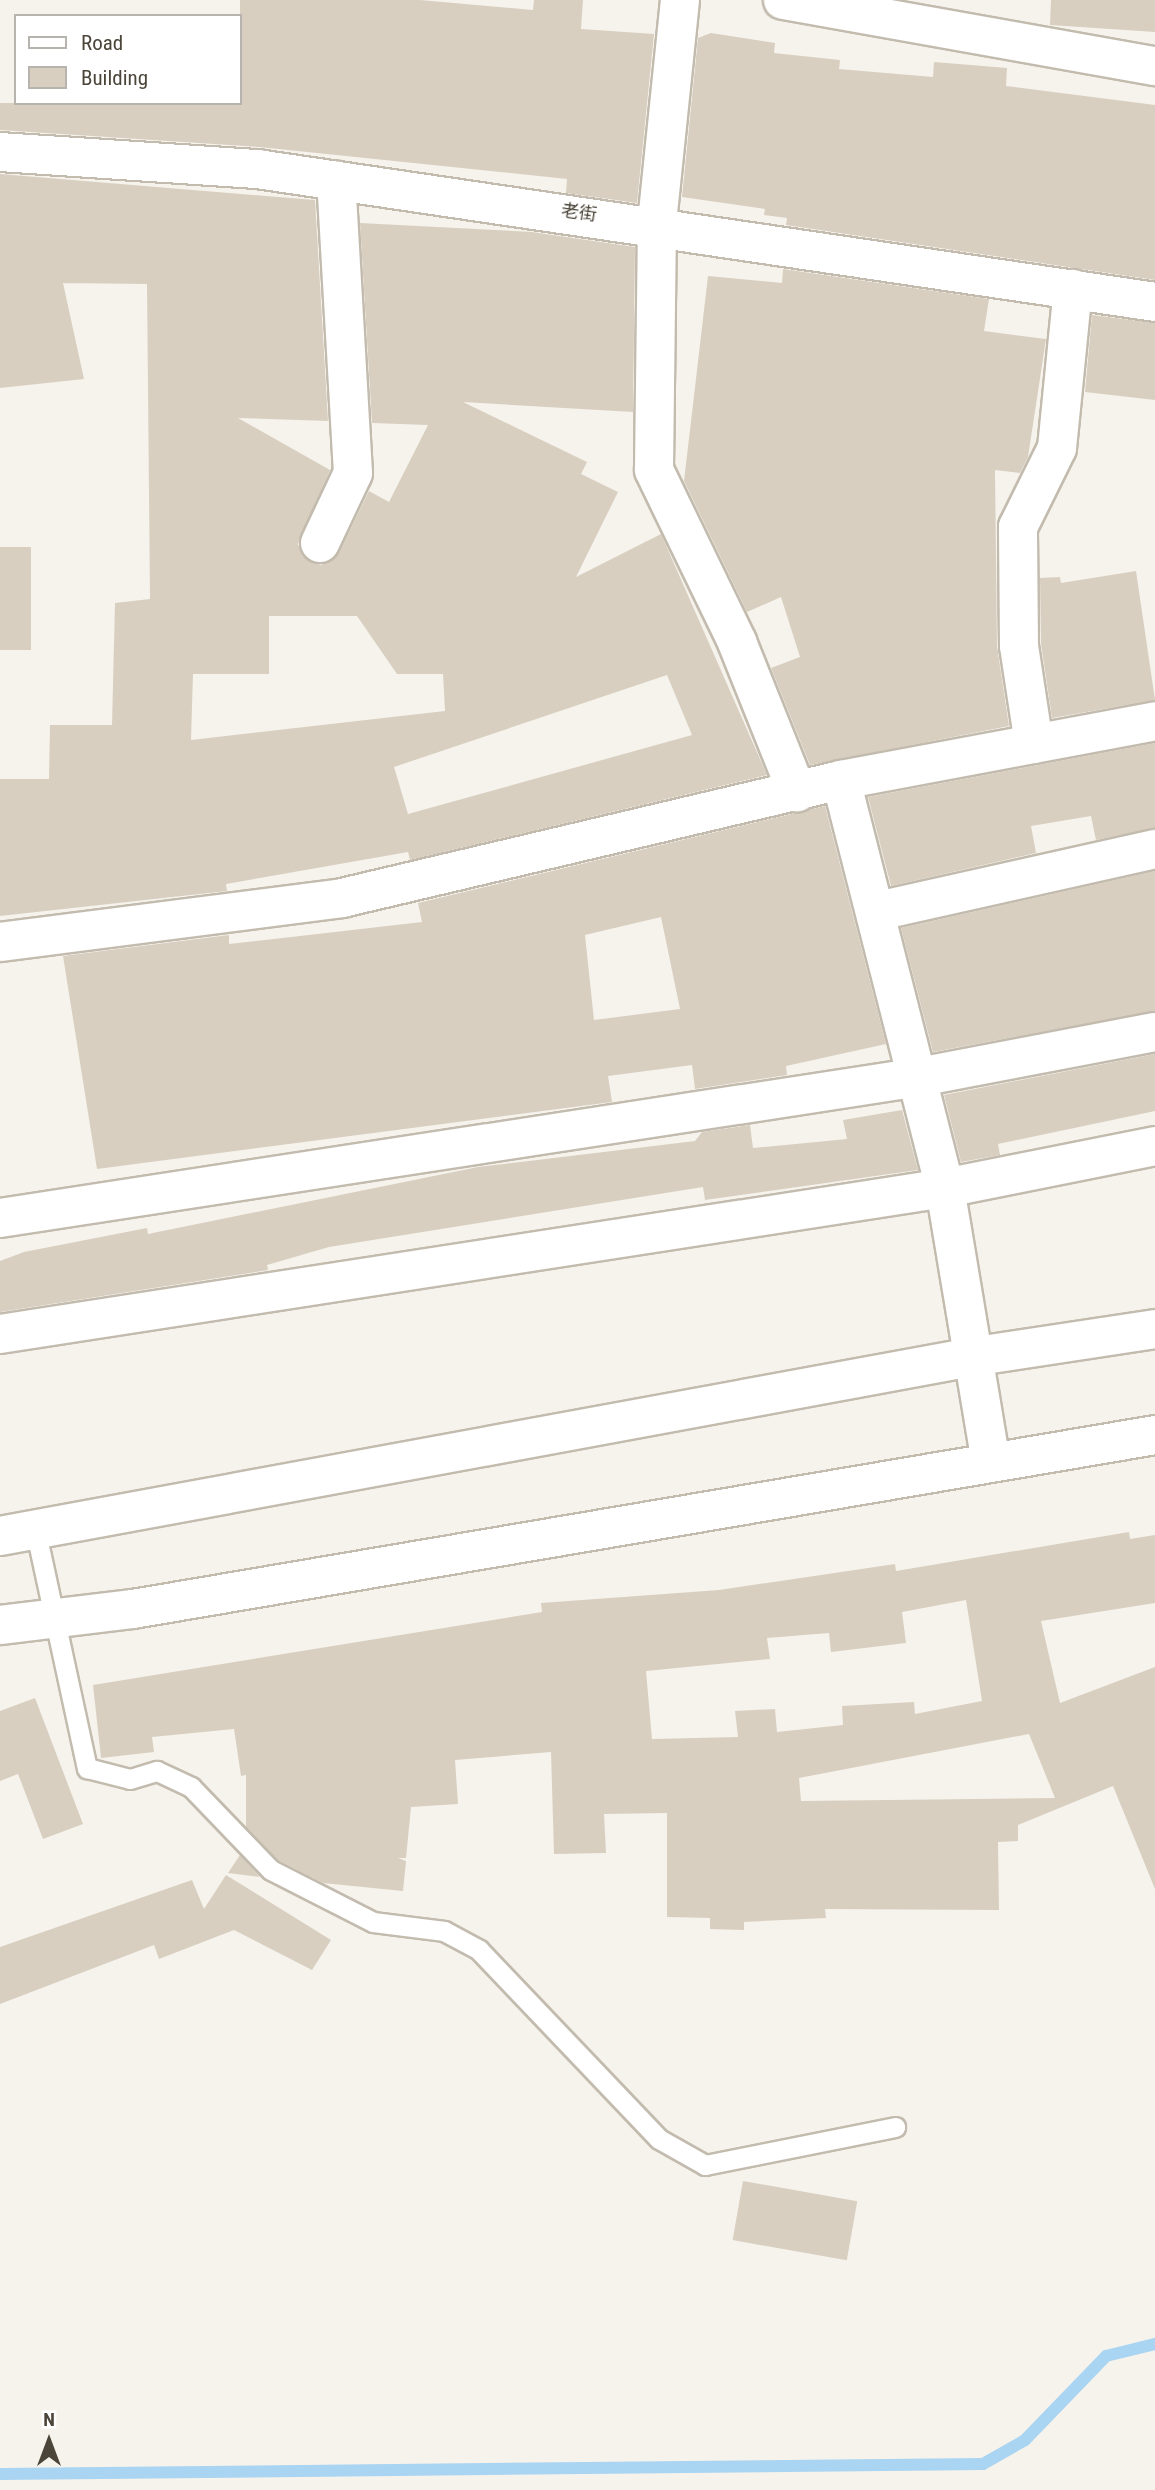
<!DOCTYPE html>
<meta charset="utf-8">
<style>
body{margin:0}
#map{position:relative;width:1155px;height:2490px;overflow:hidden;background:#f6f3ec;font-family:"Roboto Condensed","Noto Sans SC",sans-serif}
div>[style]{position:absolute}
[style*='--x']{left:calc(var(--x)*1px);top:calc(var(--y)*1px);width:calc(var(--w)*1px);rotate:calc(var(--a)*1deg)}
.stream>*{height:12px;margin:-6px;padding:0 6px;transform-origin:6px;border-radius:6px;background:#a9d4f2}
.building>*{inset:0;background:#d8cfc1;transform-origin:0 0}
.roads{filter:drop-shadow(2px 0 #c2bbae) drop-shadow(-2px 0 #c2bbae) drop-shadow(0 2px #c2bbae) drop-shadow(0 -2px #c2bbae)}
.service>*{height:19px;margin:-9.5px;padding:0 9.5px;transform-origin:9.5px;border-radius:9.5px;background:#fff}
.minor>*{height:38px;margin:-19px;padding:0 19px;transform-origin:19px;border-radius:19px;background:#fff}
.tertiary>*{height:38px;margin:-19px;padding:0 19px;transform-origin:19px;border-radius:19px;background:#fff}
span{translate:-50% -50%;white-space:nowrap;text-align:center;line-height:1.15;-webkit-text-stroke:7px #fff;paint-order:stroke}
.street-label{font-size:18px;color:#4b4439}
.legend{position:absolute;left:14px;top:14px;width:228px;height:91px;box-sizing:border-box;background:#fff;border:2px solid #b7b4b0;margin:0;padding:9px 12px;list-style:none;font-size:21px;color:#4b4439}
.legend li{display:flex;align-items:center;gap:14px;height:35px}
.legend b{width:35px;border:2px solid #b7b4b0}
.north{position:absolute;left:14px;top:2406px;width:70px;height:70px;-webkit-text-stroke:5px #fff;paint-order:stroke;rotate:0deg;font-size:19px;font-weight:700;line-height:28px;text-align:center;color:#4b4439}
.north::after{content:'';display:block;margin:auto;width:24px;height:32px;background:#4b4439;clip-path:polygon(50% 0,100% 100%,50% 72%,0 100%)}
</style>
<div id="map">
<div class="stream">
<div style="--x:0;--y:2474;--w:983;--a:-0.58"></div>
<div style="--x:983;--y:2464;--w:48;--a:-29.7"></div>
<div style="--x:1025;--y:2440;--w:117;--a:-46"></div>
<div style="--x:1106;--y:2356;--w:50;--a:-13.8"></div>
</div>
<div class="building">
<div style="clip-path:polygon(240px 0,420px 0,533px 10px,534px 0,583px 0,581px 29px,654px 34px,637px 203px,566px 193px,567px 179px,259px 147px,0 130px,0 103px,240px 103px)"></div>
<div style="clip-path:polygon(1051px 0,1155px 0,1155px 32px,1050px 25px)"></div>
<div style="clip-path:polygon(711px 33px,775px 43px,774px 53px,840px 60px,839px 69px,933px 77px,934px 62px,1007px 68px,1006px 86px,1155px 105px,1155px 280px,786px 225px,787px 218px,764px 215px,765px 209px,682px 197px,698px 38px)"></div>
<div style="clip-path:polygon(evenodd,0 174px,315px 200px,328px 421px,238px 418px,330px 470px,298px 544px,302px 556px,321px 565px,339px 553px,369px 491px,389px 502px,428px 425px,372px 423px,360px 223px,532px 232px,635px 247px,633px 412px,463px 402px,587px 462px,581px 474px,618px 492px,576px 577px,661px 534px,767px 775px,410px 860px,408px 852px,226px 884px,227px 891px,0 916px,0 779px,49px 779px,50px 725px,112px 725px,115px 603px,150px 599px,147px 284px,63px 283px,84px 379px,0 388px,0 174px,269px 616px,357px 616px,397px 674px,443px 674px,445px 711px,191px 740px,193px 674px,269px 674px,269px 616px,0 174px,667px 675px,692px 735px,408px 814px,394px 767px,667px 675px)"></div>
<div style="clip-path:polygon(783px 269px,989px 299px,984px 331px,1046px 339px,1028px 457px,1020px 473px,995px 470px,997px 646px,1009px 726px,810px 765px,771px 668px,800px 657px,781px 597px,747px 612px,684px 481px,708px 276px,782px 283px)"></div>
<div style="clip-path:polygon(1092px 315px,1155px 323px,1155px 400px,1085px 392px)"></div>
<div style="left:0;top:547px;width:31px;height:103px"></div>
<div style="clip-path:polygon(1136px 571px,1155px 700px,1052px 718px,1041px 644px,1040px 578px,1060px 577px,1061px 583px)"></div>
<div style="clip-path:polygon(1155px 743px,1155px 828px,1096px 840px,1091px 816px,1031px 826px,1036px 853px,891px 886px,868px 797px)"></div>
<div style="clip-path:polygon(evenodd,825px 806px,886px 1044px,786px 1066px,787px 1075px,695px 1089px,692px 1065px,608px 1076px,612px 1102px,97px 1169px,63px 956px,229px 935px,229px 944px,422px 922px,418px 903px,825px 806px,661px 917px,680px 1009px,594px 1020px,585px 935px,661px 917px)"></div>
<div style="clip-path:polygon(1155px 871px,1155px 1011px,933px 1052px,901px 928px)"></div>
<div style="clip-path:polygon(1155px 1054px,1155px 1111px,998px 1144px,1000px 1155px,961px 1162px,944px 1095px)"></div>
<div style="clip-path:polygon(902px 1110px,918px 1170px,705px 1200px,703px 1187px,329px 1247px,267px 1265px,268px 1270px,0 1312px,0 1261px,24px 1252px,147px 1228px,148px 1234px,478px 1167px,695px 1141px,702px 1132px,750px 1125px,753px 1148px,847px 1139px,843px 1120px)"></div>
<div style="clip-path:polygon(evenodd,1129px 1532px,1130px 1539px,1155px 1535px,1155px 1603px,1041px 1621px,1060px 1703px,1155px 1667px,1155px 1889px,1113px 1786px,1018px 1825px,1018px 1841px,998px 1842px,999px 1910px,825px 1909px,826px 1918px,744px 1922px,744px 1930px,710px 1929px,710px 1918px,667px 1917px,667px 1813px,604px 1814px,606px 1853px,554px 1854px,551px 1752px,455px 1760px,458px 1804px,411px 1807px,406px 1858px,398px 1858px,406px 1861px,403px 1891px,323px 1883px,278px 1860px,246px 1827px,246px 1775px,241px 1776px,234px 1729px,152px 1737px,154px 1752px,101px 1758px,93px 1685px,542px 1612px,541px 1603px,719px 1590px,895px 1564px,896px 1571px,1129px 1532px,966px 1600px,982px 1701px,915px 1714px,914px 1702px,842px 1706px,843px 1725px,777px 1732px,775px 1709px,735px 1711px,738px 1737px,652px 1739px,646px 1671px,770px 1659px,767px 1638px,829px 1633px,831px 1652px,906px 1643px,902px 1612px,966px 1600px,1129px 1532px,1029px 1734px,1055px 1798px,801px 1801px,799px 1778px,1029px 1734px)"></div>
<div style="clip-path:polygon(35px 1698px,83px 1824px,43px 1839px,18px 1774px,0 1781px,0 1711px)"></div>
<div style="clip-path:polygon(240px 1855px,260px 1877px,228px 1873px)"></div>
<div style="clip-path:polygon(226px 1875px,331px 1940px,312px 1970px,234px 1930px,159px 1959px,154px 1945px,0 2004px,0 1947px,192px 1880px,204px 1909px)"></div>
<div style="left:743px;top:2181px;width:116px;height:60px;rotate:10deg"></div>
</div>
<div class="roads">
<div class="service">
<div style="--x:35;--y:1528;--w:246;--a:77.8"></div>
<div style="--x:87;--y:1768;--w:44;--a:14.3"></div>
<div style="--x:130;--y:1779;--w:28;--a:-17"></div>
<div style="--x:157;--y:1771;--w:38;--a:25"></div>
<div style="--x:191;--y:1787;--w:115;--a:46.1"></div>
<div style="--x:271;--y:1870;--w:114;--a:27"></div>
<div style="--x:373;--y:1922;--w:72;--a:7.2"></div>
<div style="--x:444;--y:1931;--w:40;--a:28"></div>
<div style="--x:479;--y:1950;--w:261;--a:46.4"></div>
<div style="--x:659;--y:2139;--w:53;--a:29.5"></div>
<div style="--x:705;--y:2165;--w:194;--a:-11.3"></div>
</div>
<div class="minor">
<div style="--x:680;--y:0;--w:224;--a:95.9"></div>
<div style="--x:657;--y:223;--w:247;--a:90.7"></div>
<div style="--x:654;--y:470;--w:191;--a:64.2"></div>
<div style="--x:737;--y:642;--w:162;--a:68.2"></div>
<div style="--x:783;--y:0;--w:378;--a:10.1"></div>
<div style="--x:320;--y:543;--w:77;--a:-64.8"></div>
<div style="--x:353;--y:473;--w:293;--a:-93.3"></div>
<div style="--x:1034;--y:744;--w:99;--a:-98.7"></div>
<div style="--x:1019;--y:646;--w:119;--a:-90.5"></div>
<div style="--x:1018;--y:527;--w:88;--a:-63.7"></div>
<div style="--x:1057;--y:448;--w:160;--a:-84.3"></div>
<div style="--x:841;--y:780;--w:421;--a:75.7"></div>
<div style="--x:945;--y:1188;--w:278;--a:80.5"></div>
<div style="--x:878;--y:911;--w:284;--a:-12.6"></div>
<div style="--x:0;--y:942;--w:345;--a:-7.3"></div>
<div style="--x:342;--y:898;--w:513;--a:-13.3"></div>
<div style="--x:841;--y:780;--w:319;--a:-10.6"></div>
<div style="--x:0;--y:1218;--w:930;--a:-8.72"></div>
<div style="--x:919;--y:1077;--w:240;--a:-10.8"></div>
<div style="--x:0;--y:1334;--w:956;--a:-8.78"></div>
<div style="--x:945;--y:1188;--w:214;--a:-11.3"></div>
<div style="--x:0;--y:1536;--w:993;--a:-10.44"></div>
<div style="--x:977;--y:1356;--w:180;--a:-8.6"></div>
<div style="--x:0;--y:1625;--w:134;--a:-6.9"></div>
<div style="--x:133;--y:1609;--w:1037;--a:-9.66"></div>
</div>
<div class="tertiary">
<div style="--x:0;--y:152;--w:258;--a:3.8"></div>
<div style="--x:257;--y:169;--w:908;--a:8.42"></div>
</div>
</div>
<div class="street-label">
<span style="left:579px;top:213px;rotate:8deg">老街</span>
</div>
<ul class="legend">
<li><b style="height:9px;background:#fff"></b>Road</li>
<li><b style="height:19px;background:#d8cfc1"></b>Building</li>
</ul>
<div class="north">N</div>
</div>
